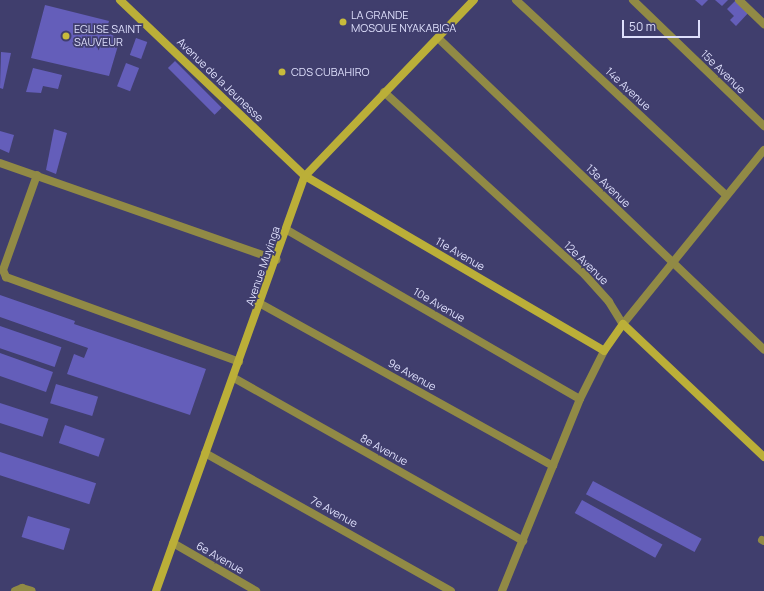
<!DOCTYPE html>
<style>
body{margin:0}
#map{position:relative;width:764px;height:591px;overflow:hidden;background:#403e6d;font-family:Manrope,sans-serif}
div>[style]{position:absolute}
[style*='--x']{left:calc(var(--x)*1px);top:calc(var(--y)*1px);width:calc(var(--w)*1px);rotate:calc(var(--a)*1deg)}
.building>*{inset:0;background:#645eba;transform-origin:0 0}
.street>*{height:8px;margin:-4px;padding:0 4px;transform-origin:4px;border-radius:4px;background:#918a45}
.secondary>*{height:8px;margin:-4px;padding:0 4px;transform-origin:4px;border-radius:4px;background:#bbaf38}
.dots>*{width:11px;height:11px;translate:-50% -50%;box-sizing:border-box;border:2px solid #403e6d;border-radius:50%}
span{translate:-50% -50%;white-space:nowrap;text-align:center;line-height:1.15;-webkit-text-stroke:3.5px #403e6d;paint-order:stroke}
.poi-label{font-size:11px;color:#dedffc}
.left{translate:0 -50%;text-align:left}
.street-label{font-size:11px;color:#dedffc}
.scale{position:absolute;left:622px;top:20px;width:78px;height:18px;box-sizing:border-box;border:2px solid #dedffc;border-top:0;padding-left:5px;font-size:12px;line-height:14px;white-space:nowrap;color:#dedffc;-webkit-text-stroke:3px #403e6d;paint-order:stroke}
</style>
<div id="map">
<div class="building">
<div style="clip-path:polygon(695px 0,708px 0,702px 6px)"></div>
<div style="clip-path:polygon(715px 0,728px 0,722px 6px)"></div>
<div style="clip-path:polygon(736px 0,751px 10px,736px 26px,730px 20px,734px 16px,727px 9px)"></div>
<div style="clip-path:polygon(45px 5px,109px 21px,106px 32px,120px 39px,109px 76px,31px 58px)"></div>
<div style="left:136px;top:38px;width:12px;height:18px;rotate:20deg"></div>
<div style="clip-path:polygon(1px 52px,11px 53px,3px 89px,0 88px)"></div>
<div style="left:175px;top:61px;width:66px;height:10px;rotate:45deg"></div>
<div style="left:126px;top:63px;width:14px;height:25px;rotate:21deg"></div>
<div style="clip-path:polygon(33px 68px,62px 75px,58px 89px,43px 86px,41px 93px,26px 92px)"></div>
<div style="clip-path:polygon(54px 129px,67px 133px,56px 174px,46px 170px)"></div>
<div style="clip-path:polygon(0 131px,14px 135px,9px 153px,0 149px)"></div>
<div style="clip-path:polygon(0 295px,75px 321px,74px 324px,206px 369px,190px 415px,67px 374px,74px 354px,84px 358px,88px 348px,0 317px)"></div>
<div style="left:0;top:326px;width:65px;height:21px;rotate:19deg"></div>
<div style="clip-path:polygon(0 353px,53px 372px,46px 392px,0 376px)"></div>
<div style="left:56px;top:384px;width:44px;height:20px;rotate:17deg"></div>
<div style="left:0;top:403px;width:51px;height:19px;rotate:18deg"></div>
<div style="left:65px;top:425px;width:42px;height:19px;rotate:19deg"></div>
<div style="left:0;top:452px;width:101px;height:22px;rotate:18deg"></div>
<div style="left:593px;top:481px;width:123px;height:15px;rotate:28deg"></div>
<div style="left:582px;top:500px;width:92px;height:15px;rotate:29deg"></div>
<div style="left:28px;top:516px;width:44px;height:22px;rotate:17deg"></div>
</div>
<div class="street">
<div style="--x:516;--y:0;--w:287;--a:42.9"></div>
<div style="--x:633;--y:0;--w:182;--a:43.9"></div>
<div style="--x:739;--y:0;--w:35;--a:44"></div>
<div style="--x:438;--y:38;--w:451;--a:43.7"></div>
<div style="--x:384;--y:92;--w:272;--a:42.3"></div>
<div style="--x:585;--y:275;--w:36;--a:48"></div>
<div style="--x:609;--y:302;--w:26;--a:58"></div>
<div style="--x:623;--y:324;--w:224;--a:-51"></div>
<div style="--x:0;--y:163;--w:293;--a:19.3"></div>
<div style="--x:37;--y:175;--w:101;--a:109.7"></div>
<div style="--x:3;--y:270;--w:8;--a:67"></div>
<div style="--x:6;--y:277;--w:248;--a:20"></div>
<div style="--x:287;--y:230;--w:338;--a:30"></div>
<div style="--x:261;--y:304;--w:334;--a:29"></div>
<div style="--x:234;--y:378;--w:332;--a:29.4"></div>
<div style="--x:205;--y:453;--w:282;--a:29.3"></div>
<div style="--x:762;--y:540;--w:2;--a:27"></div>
<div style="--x:173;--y:543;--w:96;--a:30"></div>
<div style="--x:15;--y:591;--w:8;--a:-23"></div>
<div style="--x:22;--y:588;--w:10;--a:17"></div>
<div style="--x:502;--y:591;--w:207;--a:-67.9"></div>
<div style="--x:580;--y:399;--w:54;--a:-63.4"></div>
</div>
<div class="secondary">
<div style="--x:120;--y:0;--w:255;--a:43.6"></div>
<div style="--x:305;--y:176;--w:346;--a:30.3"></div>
<div style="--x:604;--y:351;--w:33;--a:-55"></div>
<div style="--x:623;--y:324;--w:194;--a:43.3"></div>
<div style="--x:156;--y:591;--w:441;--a:-70.3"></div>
<div style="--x:305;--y:176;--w:244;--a:-46.2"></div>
</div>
<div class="dots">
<div style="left:343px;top:22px;background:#c8bb3b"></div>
<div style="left:66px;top:36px;background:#c8bb3b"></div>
<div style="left:282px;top:72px;background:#c8bb3b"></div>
</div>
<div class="poi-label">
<span class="left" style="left:351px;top:22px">LA GRANDE<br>MOSQUE NYAKABIGA</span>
<span class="left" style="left:74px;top:36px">EGLISE SAINT<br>SAUVEUR</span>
<span class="left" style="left:291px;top:72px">CDS CUBAHIRO</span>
</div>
<div class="street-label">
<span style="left:723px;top:72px;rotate:44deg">15e Avenue</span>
<span style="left:220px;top:80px;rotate:44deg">Avenue de la Jeunesse</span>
<span style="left:628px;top:89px;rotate:43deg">14e Avenue</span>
<span style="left:608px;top:186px;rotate:44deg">13e Avenue</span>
<span style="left:460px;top:254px;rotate:30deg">11e Avenue</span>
<span style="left:586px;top:263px;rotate:44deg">12e Avenue</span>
<span style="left:263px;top:266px;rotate:-71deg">Avenue Muyinga</span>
<span style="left:439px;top:305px;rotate:30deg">10e Avenue</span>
<span style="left:412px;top:375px;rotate:29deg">9e Avenue</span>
<span style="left:384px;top:450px;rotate:29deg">8e Avenue</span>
<span style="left:334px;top:512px;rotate:29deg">7e Avenue</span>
<span style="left:220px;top:558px;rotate:30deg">6e Avenue</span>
</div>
<div class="scale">50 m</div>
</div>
